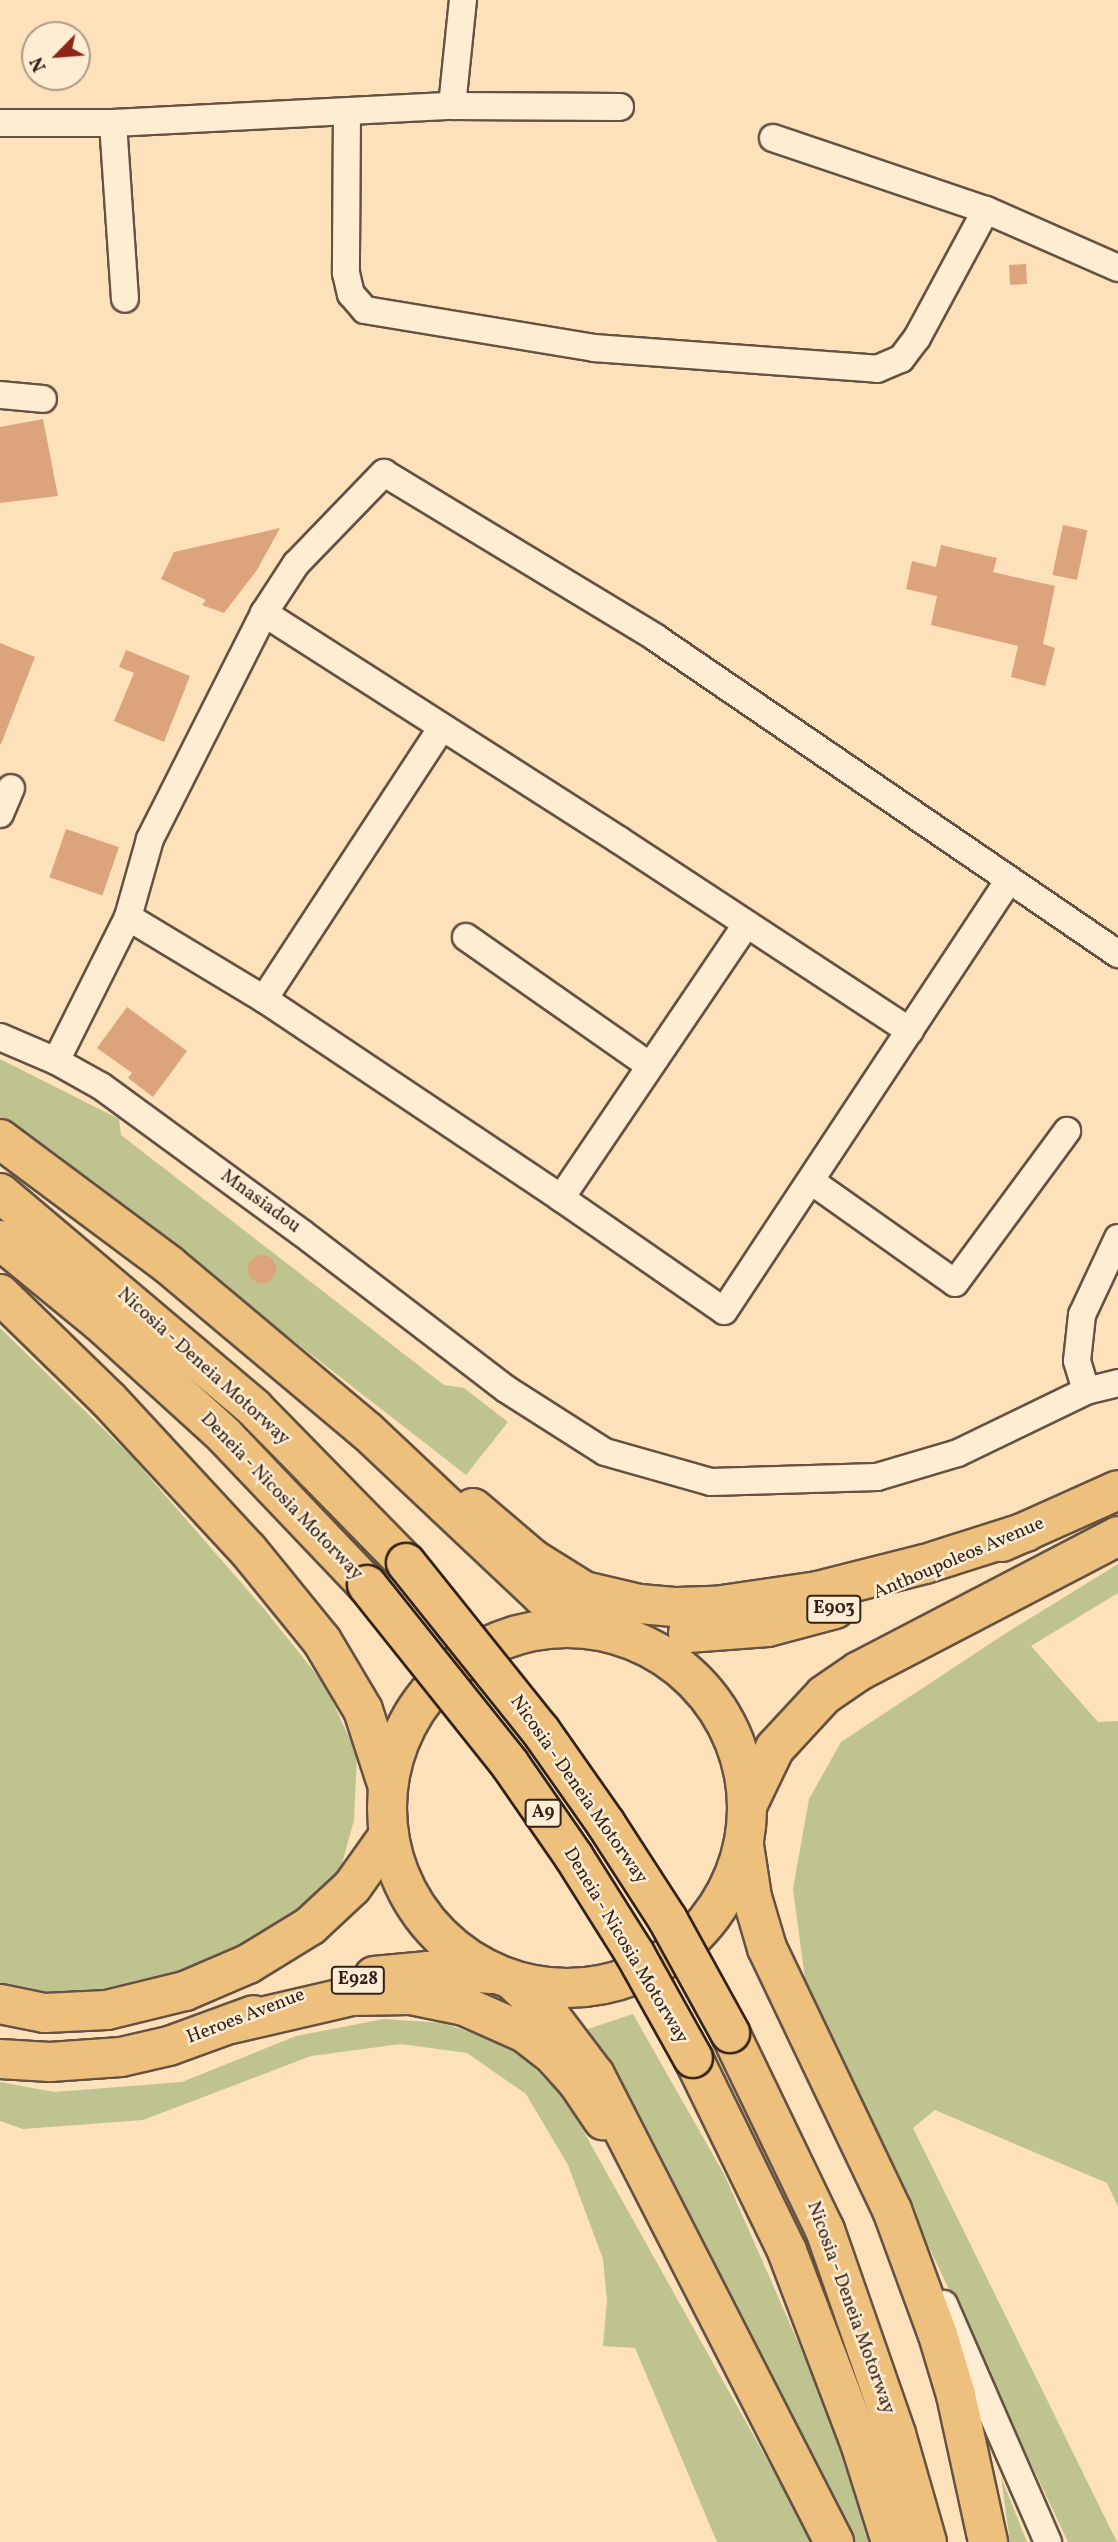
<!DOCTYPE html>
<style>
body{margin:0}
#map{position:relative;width:1118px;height:2542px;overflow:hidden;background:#fde1bb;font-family:Vollkorn,serif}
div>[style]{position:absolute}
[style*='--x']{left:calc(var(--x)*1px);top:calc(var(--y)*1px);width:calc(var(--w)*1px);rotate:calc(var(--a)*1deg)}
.green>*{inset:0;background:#bfc390}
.building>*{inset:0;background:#dca47d;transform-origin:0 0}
.round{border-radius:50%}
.roads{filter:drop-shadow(2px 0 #655242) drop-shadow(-2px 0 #655242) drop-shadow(0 2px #655242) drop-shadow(0 -2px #655242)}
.street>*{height:26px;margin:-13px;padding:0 13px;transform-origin:13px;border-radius:13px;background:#feecd3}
.primary>*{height:38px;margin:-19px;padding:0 19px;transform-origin:19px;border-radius:19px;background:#eec07e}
.primary>.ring{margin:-19px;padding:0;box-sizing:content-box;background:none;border:38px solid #eec07e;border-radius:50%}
.highway>*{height:38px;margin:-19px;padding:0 19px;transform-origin:19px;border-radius:19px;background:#eec07e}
.bridges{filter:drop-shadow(2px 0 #322219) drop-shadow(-2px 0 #322219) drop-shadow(0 2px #322219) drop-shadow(0 -2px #322219)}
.highway-bridge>*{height:38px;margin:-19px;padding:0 19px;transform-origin:19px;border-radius:19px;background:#eec07e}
span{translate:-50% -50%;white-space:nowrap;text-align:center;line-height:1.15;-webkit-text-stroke:5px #feecd3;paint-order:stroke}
.shield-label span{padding:2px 5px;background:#feecd3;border:2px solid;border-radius:5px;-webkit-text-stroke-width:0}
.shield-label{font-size:18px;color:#322219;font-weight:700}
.street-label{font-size:19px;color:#322219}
.north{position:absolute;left:21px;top:21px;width:70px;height:70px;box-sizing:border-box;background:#feecd3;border:2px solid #ac9b89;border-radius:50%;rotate:245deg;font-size:19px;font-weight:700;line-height:28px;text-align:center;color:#322219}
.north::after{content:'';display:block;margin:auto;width:24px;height:32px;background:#8f2418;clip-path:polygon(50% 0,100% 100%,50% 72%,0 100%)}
</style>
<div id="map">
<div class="green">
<div style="clip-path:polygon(0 1059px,119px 1119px,121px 1135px,444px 1385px,464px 1388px,508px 1422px,466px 1475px,105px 1194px,0 1123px)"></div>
<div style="clip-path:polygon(0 1328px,131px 1456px,264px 1609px,325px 1685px,357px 1755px,354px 1820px,340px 1871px,308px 1913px,217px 1964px,127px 1998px,0 1988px)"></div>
<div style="clip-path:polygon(1118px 1564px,1118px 1593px,1031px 1646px,1098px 1722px,1118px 1721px,1118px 2207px,1107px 2183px,935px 2110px,913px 2128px,1117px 2542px,1068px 2542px,806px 1986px,793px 1889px,809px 1799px,841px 1742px,1003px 1635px)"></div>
<div style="clip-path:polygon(633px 2014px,725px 2176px,837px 2431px,869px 2542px,849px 2542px,579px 2032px)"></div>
<div style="clip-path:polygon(384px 2019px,444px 2023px,514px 2048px,566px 2100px,813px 2542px,717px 2542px,635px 2348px,603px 2346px,607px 2300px,603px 2259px,568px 2165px,526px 2094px,467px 2053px,401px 2044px,311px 2056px,143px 2120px,23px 2129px,0 2121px,0 2082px,54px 2092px,182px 2082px,296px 2036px)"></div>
<div style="clip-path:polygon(1001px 2477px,1027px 2542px,1010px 2542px)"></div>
</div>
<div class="building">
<div style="left:1026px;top:264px;width:20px;height:17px;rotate:87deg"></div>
<div style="clip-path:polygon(43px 419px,58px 496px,0 503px,0 427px)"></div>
<div style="left:1063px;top:525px;width:25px;height:51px;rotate:12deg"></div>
<div style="clip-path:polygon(280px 528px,257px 570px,224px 613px,202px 605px,206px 600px,161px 579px,174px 552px)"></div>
<div style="clip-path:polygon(941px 545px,997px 558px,993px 572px,1055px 586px,1043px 644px,1055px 648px,1045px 686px,1011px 677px,1018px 646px,931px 625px,937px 596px,906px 589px,912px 561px,936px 567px)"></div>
<div style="clip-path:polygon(0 643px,35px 657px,1px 744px,0 744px)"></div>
<div style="clip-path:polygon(126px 650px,190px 676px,164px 742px,114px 721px,134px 673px,119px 667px)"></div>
<div style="left:66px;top:829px;width:56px;height:51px;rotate:19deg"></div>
<div style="clip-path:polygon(127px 1007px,187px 1051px,153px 1097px,128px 1078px,132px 1073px,97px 1048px)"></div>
<div class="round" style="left:248px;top:1255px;width:28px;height:28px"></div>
</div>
<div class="roads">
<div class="street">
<div style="--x:452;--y:106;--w:107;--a:-84.1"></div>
<div style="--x:347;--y:112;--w:161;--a:90.4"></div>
<div style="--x:346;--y:273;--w:22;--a:77"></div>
<div style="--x:351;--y:294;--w:21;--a:49"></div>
<div style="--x:365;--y:310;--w:232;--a:9.4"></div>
<div style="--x:594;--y:348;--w:284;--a:4.2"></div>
<div style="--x:877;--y:369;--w:26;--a:-23"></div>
<div style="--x:901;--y:359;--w:26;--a:-53"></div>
<div style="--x:917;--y:338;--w:145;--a:-61.7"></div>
<div style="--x:0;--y:123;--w:113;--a:0"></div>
<div style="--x:113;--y:123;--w:339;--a:-2.9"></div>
<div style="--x:452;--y:106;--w:168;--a:0.3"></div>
<div style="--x:113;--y:123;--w:176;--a:86.1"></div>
<div style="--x:773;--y:138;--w:225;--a:18.7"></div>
<div style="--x:986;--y:210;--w:144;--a:23.7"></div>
<div style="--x:0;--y:395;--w:43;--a:5.3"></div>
<div style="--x:264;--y:613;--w:421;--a:32.6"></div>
<div style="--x:619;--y:840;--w:348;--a:33.3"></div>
<div style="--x:0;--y:814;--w:28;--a:-67"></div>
<div style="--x:128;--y:917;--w:159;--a:31.1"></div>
<div style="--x:264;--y:999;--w:358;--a:33.8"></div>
<div style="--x:561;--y:1198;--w:198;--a:34.7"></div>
<div style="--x:724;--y:1311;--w:517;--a:-56.53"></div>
<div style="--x:466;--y:937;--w:223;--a:35"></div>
<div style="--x:264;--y:999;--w:324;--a:-56.8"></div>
<div style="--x:0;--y:1037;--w:61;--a:23.2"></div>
<div style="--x:56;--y:1061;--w:51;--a:29.1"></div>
<div style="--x:101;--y:1086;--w:249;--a:36.2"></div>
<div style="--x:302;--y:1233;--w:257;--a:37.4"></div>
<div style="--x:506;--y:1389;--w:117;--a:32.5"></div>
<div style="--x:605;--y:1452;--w:110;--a:15.8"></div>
<div style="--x:711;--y:1482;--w:166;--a:-1.7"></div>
<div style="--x:877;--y:1477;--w:84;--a:-16.5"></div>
<div style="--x:958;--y:1453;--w:142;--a:-25.8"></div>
<div style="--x:56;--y:1061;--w:161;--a:-63.4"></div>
<div style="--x:128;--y:917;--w:81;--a:-74.2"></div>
<div style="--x:150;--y:839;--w:253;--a:-63.2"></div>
<div style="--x:264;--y:613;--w:59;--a:-56.9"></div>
<div style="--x:296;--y:564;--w:127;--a:-46"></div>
<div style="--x:384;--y:473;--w:318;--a:31.2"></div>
<div style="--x:656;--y:638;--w:560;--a:34.37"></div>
<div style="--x:811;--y:1181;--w:176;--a:35.3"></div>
<div style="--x:955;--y:1283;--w:189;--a:-53.6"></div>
<div style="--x:561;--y:1198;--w:330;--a:-55.9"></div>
<div style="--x:1118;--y:1238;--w:85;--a:115.1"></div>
<div style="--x:1082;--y:1315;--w:46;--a:96.2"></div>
<div style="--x:1077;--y:1361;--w:31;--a:73"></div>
<div style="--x:1086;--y:1391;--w:33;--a:-14"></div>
<div style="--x:944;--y:2304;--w:260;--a:66.4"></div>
</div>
<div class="primary">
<div style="--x:473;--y:1508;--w:79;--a:40.4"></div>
<div style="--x:533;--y:1559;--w:60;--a:32.1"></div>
<div style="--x:584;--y:1591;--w:57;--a:13.1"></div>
<div style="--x:640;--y:1604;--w:37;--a:5"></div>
<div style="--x:677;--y:1607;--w:38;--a:-2"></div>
<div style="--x:715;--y:1606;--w:104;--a:-8.3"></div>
<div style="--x:818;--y:1591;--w:110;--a:-14.2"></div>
<div style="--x:925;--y:1564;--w:106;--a:-17.6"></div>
<div style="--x:1002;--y:1542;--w:127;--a:-24.1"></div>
<div class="ring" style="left:387px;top:1628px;width:322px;height:322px"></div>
<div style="--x:688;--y:1633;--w:80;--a:-4.3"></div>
<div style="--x:768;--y:1627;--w:69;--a:-15"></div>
<div style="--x:748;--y:1804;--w:62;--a:-64.3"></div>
<div style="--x:775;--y:1748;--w:72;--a:-47.2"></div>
<div style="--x:824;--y:1695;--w:42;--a:-34.4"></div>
<div style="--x:859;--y:1671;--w:292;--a:-27.5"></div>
<div style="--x:374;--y:1976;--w:65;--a:-5.3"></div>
<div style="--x:439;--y:1970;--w:52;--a:4.4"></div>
<div style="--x:0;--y:2004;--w:46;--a:11.3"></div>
<div style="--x:45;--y:2013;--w:62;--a:-2.8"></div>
<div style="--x:107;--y:2010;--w:80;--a:-13.7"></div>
<div style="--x:185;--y:1991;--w:69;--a:-23.2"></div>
<div style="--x:248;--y:1964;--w:73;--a:-31.5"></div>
<div style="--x:310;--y:1926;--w:57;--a:-42.9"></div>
<div style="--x:352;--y:1887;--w:64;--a:-54.6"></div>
<div style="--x:231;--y:2024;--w:124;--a:-13"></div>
<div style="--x:352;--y:1996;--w:58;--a:-1"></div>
<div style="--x:410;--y:1995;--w:55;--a:11.5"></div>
<div style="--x:464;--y:2006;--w:67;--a:23.9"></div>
<div style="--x:525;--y:2033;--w:37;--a:38"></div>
<div style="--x:554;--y:2056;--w:36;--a:48"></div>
<div style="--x:578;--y:2083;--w:45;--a:56"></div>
<div style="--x:0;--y:2059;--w:50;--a:3.4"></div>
<div style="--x:50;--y:2062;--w:71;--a:-4"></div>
<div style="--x:121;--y:2057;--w:49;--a:-12.9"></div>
<div style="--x:169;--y:2046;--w:90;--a:-20"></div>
</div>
<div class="highway">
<div style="--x:0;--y:1139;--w:211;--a:36.7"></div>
<div style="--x:169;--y:1265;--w:258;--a:40"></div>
<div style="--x:367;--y:1431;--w:241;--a:43.3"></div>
<div style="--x:542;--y:1596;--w:57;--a:34.2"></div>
<div style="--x:0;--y:1193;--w:333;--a:40.2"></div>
<div style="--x:254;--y:1408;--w:217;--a:45.6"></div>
<div style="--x:0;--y:1240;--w:129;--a:39.4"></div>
<div style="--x:100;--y:1322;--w:168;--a:42.3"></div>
<div style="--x:224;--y:1435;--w:207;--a:46.4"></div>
<div style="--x:0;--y:1294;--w:151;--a:44.2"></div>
<div style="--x:108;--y:1399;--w:206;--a:47.2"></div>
<div style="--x:248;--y:1550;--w:117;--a:50.9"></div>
<div style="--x:322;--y:1641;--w:80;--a:59.3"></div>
<div style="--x:363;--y:1710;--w:81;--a:72"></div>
<div style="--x:744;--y:1845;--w:53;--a:81.3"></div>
<div style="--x:752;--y:1897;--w:53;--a:73.6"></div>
<div style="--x:767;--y:1948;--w:290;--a:64.5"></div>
<div style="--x:892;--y:2210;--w:133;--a:69.8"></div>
<div style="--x:938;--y:2335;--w:63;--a:73.3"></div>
<div style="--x:956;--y:2395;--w:150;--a:77.7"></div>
<div style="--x:512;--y:1980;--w:54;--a:43.5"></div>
<div style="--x:551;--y:2017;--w:73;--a:52.8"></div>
<div style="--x:595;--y:2075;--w:525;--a:62.9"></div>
<div style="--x:730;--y:2033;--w:219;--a:64.3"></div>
<div style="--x:825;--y:2230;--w:216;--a:70.8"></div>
<div style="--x:896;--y:2434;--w:112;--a:74"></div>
<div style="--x:693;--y:2058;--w:215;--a:64"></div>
<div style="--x:787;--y:2251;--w:209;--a:69.2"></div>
<div style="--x:861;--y:2446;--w:101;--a:72.6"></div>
</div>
</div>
<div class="bridges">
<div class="highway-bridge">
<div style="--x:406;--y:1563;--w:214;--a:51.3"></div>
<div style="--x:540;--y:1730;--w:115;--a:54.9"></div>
<div style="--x:606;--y:1824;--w:114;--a:57.1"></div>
<div style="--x:668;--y:1920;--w:129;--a:61.2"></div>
<div style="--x:367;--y:1585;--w:228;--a:51.4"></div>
<div style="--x:509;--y:1763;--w:114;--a:55.3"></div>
<div style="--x:574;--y:1857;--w:115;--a:57.8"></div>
<div style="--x:635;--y:1954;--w:119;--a:60.9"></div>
</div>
</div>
<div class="shield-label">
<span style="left:834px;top:1609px">E903</span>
<span style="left:543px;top:1813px">A9</span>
<span style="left:358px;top:1980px">E928</span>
</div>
<div class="street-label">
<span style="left:260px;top:1202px;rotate:36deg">Mnasiadou</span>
<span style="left:203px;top:1367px;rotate:42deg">Nicosia - Deneia Motorway</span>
<span style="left:281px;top:1497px;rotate:46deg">Deneia - Nicosia Motorway</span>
<span style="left:959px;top:1559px;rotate:-23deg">Anthoupoleos Avenue</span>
<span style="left:578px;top:1790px;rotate:55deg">Nicosia - Deneia Motorway</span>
<span style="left:625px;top:1946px;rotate:59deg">Deneia - Nicosia Motorway</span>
<span style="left:246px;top:2017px;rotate:-21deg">Heroes Avenue</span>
<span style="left:850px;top:2308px;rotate:70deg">Nicosia - Deneia Motorway</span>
</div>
<div class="north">N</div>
</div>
